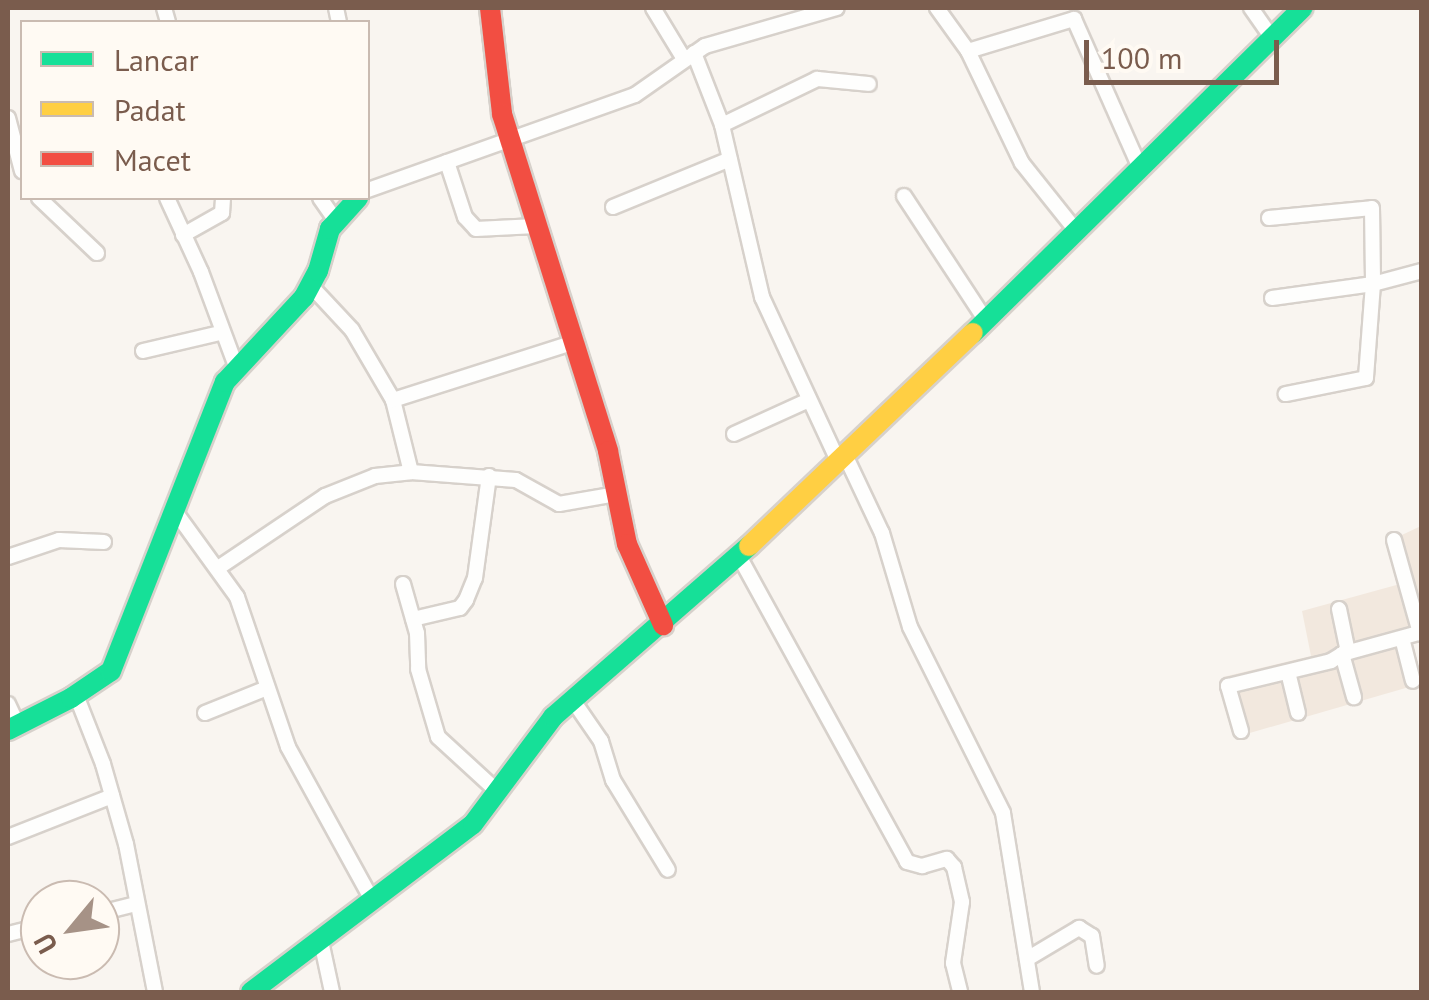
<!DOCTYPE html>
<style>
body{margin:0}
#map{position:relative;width:1429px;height:1000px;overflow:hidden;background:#f9f5f0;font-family:"PT Sans",sans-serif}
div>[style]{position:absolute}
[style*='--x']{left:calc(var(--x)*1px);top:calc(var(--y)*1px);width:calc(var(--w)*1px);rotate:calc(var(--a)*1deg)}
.residential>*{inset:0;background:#f2e8de}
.roads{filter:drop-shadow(2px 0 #d7d1cb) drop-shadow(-2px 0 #d7d1cb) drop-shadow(0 2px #d7d1cb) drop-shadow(0 -2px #d7d1cb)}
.street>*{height:14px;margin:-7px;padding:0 7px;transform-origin:7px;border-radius:7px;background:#fefefd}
.fast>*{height:20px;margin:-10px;padding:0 10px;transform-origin:10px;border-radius:10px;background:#16e098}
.slow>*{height:20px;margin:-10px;padding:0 10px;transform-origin:10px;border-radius:10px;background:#ffcf43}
.jam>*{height:20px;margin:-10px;padding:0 10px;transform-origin:10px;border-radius:10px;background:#f24e42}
span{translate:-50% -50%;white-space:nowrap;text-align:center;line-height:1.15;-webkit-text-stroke:9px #fffaf3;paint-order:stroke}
.frame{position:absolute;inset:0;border:10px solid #7a5c4d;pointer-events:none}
.legend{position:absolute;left:20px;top:20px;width:350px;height:180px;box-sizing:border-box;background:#fffaf3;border:2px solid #cabbb1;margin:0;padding:12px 18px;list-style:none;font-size:30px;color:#7a5c4d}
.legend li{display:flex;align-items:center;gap:20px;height:50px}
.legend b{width:50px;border:2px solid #cabbb1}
.north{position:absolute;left:20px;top:880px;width:100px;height:100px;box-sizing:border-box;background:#fffaf3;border:2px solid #cabbb1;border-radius:50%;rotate:241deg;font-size:28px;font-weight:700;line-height:40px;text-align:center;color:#7a5c4d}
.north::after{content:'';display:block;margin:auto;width:35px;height:45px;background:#a69286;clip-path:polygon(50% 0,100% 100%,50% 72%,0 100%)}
.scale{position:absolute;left:1084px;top:40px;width:195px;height:45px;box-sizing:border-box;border:5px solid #7a5c4d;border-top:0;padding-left:12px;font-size:30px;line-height:35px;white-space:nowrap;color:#7a5c4d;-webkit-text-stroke:8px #fffaf3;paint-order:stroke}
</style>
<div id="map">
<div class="residential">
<div style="clip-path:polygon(1421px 526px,1421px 641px,1408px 646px,1416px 685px,1236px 737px,1223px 677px,1311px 656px,1302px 611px,1400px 584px,1389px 541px)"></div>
</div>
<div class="roads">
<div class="street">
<div style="--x:164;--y:8;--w:15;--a:74"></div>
<div style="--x:336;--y:8;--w:14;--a:78"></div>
<div style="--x:653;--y:8;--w:60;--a:58.7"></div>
<div style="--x:937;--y:8;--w:53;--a:54.2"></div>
<div style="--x:968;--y:51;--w:124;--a:64.3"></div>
<div style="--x:1022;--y:163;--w:88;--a:51.4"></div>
<div style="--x:1251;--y:8;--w:37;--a:55"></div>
<div style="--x:968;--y:51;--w:111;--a:-16.8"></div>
<div style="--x:1074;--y:19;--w:163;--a:66.1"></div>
<div style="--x:694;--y:53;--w:77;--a:68.7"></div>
<div style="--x:722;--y:125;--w:177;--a:76.9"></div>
<div style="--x:762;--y:297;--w:183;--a:65.1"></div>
<div style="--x:8;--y:118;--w:55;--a:75.2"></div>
<div style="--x:722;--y:125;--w:106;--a:-25.8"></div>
<div style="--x:817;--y:79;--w:52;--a:5.5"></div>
<div style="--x:447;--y:162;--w:58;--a:71.9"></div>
<div style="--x:465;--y:217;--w:16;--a:47"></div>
<div style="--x:476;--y:229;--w:60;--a:-2.9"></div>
<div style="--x:368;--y:190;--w:283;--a:-19.6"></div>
<div style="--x:635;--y:95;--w:85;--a:-35"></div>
<div style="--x:705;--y:46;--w:137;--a:-16.1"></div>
<div style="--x:904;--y:196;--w:149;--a:56.7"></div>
<div style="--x:39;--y:198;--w:80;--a:43.5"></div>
<div style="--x:167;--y:198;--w:81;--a:65.3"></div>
<div style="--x:201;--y:272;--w:100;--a:69.6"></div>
<div style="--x:320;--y:198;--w:28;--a:55"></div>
<div style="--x:613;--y:207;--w:126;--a:-22.3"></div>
<div style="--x:1269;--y:218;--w:103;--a:-5.5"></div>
<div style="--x:1372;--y:208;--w:76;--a:89.2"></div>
<div style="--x:1373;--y:284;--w:51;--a:-14.9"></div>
<div style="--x:183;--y:235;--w:45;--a:-29.4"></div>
<div style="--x:222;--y:213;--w:15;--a:-86"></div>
<div style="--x:311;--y:286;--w:60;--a:47"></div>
<div style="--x:352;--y:330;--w:81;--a:59.6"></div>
<div style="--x:393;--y:400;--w:74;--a:76"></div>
<div style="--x:411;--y:472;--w:105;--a:4.4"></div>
<div style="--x:516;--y:480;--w:49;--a:29.2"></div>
<div style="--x:559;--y:504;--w:59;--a:-9.8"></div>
<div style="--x:1272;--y:298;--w:102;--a:-7.9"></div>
<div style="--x:1373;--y:284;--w:94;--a:94.3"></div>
<div style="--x:1366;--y:378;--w:82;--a:168.7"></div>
<div style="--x:143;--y:351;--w:79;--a:-13.2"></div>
<div style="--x:393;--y:400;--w:188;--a:-17.7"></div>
<div style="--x:734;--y:434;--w:82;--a:-24.4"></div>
<div style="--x:846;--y:457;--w:84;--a:64.7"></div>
<div style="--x:882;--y:533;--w:98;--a:73.4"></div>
<div style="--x:910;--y:627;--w:208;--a:63.4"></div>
<div style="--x:1003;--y:813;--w:181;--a:80.8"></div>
<div style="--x:174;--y:510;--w:107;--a:54.1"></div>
<div style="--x:237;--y:597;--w:158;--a:71.2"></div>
<div style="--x:288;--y:747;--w:175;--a:61.2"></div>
<div style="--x:1394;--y:540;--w:97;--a:74.4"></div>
<div style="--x:739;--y:556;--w:349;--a:61.2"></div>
<div style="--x:907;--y:862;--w:16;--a:15"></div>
<div style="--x:922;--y:866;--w:26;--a:-16"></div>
<div style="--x:947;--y:859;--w:11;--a:49"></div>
<div style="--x:954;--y:867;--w:36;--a:77"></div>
<div style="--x:962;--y:902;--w:62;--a:98.4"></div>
<div style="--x:953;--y:963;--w:30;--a:76"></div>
<div style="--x:8;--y:557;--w:54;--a:-18.4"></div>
<div style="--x:59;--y:540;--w:45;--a:2.5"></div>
<div style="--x:218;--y:568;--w:129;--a:-33.9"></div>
<div style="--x:325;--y:496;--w:54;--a:-21.8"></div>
<div style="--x:375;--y:476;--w:36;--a:-6"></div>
<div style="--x:403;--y:584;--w:51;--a:74.1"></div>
<div style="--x:417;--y:633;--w:36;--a:88"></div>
<div style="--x:418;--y:669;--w:71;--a:73.6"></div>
<div style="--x:438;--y:737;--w:81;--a:42.5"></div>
<div style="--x:1339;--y:609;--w:44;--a:78.2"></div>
<div style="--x:413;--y:619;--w:48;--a:-13.2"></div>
<div style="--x:460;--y:608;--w:10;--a:-53"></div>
<div style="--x:466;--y:600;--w:24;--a:-68"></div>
<div style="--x:475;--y:578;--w:103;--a:-82.2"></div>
<div style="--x:1402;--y:638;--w:44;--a:75.7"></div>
<div style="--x:1342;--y:654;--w:45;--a:74.4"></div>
<div style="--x:1288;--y:672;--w:42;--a:76.3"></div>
<div style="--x:76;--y:695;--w:74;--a:68.6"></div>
<div style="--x:103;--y:764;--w:83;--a:74"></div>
<div style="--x:126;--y:844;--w:151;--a:78.9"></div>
<div style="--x:572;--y:699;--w:51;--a:55.4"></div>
<div style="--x:601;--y:741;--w:41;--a:72.9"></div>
<div style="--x:613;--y:780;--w:105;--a:58.6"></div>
<div style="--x:8;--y:704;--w:23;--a:65"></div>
<div style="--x:205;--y:713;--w:67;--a:-22"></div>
<div style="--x:1241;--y:731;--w:47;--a:-106.1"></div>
<div style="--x:1228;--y:686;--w:106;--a:-13.6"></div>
<div style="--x:1331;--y:661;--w:13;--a:-32"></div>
<div style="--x:1342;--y:654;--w:83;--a:-15.4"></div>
<div style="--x:8;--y:837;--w:112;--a:-21.5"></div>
<div style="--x:100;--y:913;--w:38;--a:-14"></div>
<div style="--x:8;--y:934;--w:33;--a:-14"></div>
<div style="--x:321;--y:941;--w:52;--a:77.8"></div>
<div style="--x:1027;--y:959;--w:61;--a:-30.8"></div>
<div style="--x:1079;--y:928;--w:15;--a:32"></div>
<div style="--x:1092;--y:936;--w:30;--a:81"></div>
</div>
<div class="fast">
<div style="--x:973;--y:333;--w:463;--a:-44.6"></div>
<div style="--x:8;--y:730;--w:71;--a:-26.9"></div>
<div style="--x:71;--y:698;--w:48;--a:-34"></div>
<div style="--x:111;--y:671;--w:311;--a:-68.5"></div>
<div style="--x:225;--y:382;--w:116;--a:-47.1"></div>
<div style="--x:304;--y:297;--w:30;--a:-62"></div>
<div style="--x:318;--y:271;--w:44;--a:-74.1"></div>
<div style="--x:330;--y:229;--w:42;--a:-47.9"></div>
<div style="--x:251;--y:992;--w:278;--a:-37.1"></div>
<div style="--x:473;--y:824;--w:134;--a:-53.2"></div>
<div style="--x:553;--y:717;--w:260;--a:-41.1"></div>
</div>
<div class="slow">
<div style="--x:749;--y:546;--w:309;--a:-43.6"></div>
</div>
<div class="jam">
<div style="--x:490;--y:8;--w:107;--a:83.5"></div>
<div style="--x:502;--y:114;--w:353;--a:72.5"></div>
<div style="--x:608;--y:451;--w:95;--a:78.5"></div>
<div style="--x:627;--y:544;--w:89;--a:66"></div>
</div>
</div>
<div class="frame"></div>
<ul class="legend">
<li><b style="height:12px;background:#16e098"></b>Lancar</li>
<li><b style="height:12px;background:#ffcf43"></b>Padat</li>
<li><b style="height:12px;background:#f24e42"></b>Macet</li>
</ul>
<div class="north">U</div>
<div class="scale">100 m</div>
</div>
